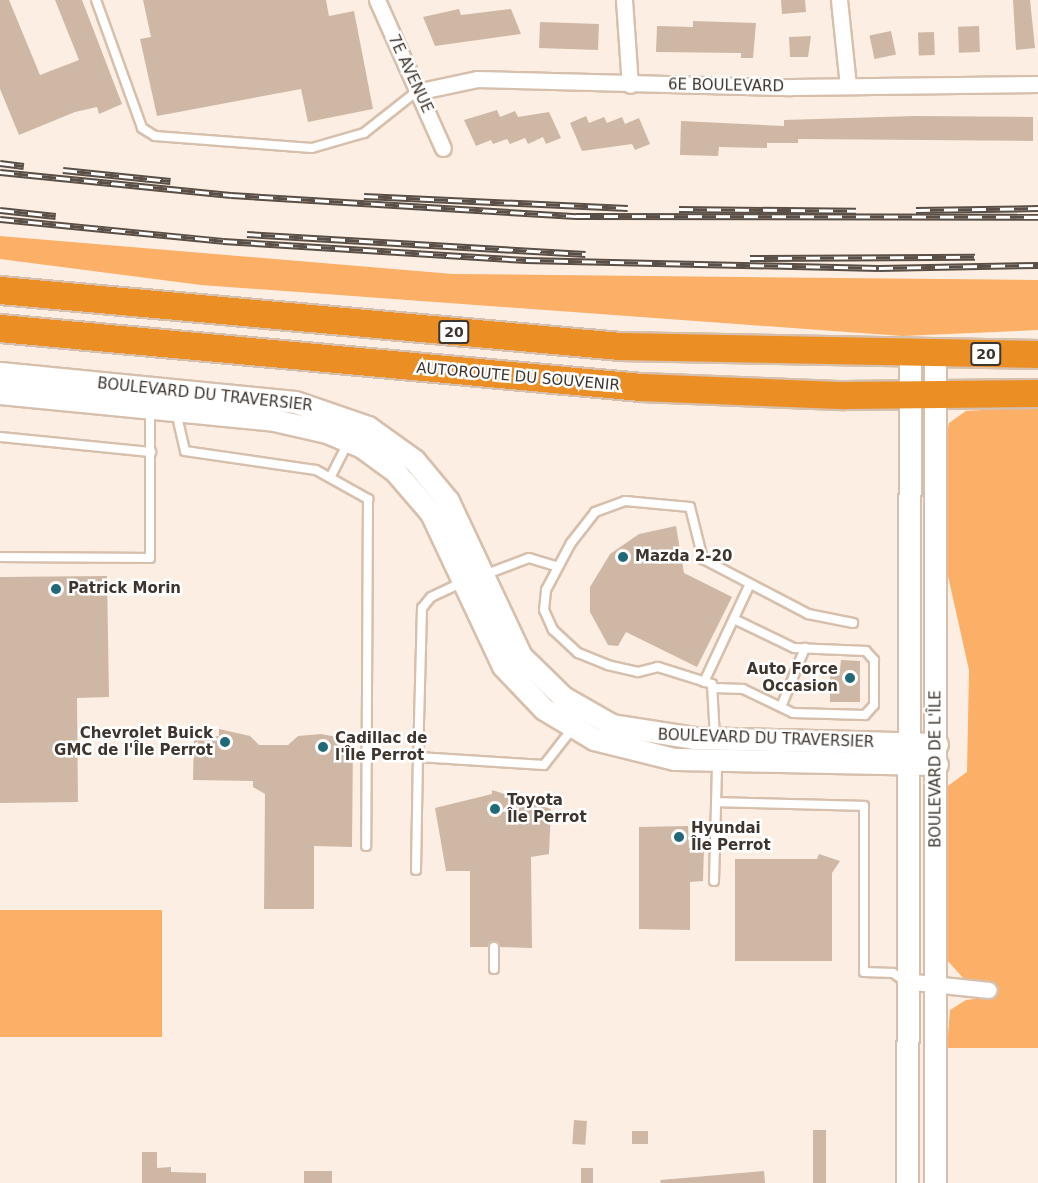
<!DOCTYPE html>
<meta charset="utf-8">
<style>
body{margin:0}
#map{position:relative;width:1038px;height:1183px;overflow:hidden;background:#fceee2;font-family:"DejaVu Sans",sans-serif}
div>[style]{position:absolute}
[style*='--x']{left:calc(var(--x)*1px);top:calc(var(--y)*1px);width:calc(var(--w)*1px);rotate:calc(var(--a)*1deg)}
.forest>*{inset:0;background:#fbaf67;transform-origin:0 0}
.building>*{inset:0;background:#ceb8a5;transform-origin:0 0}
.roads{filter:drop-shadow(2px 0 #d6c0ad) drop-shadow(-2px 0 #d6c0ad) drop-shadow(0 2px #d6c0ad) drop-shadow(0 -2px #d6c0ad)}
.lane>*{height:8px;margin:-4px;padding:0 4px;transform-origin:4px;border-radius:4px;background:#fff}
.street>*{height:15px;margin:-7.5px;padding:0 7.5px;transform-origin:7.5px;border-radius:7.5px;background:#fff}
.secondary>*{height:21px;margin:-10.5px;padding:0 10.5px;transform-origin:10.5px;border-radius:10.5px;background:#fff}
.highway>*{height:27px;margin:-13.5px;padding:0 13.5px;transform-origin:13.5px;border-radius:13.5px;background:#eb8f25}
.rail>*{height:7px;margin-top:-3.5px;transform-origin:0;background:repeating-linear-gradient(90deg,#fff 0 14px,#594f47 0 28px);box-sizing:border-box;border-block:2px solid #594f47}
.dots>*{width:16px;height:16px;translate:-50% -50%;box-sizing:border-box;border:3px solid #fff;border-radius:50%}
span{translate:-50% -50%;white-space:nowrap;text-align:center;line-height:1.15;-webkit-text-stroke:5px #fff;paint-order:stroke}
.shield-label span{padding:2px 4px;background:#fff;border:2px solid;border-radius:4px;-webkit-text-stroke-width:0}
.shield-label{font-size:14px;color:#3e352e;font-weight:700}
.street-label{font-size:15px;color:#3e352e}
.poi-label{font-size:15px;color:#3e352e;font-weight:700}
.left{translate:0 -50%;text-align:left}
.right{translate:-100% -50%;text-align:right}
</style>
<div id="map">
<div class="forest">
<div style="clip-path:polygon(0 236px,453px 274px,1038px 280px,1038px 330px,902px 336px,201px 285px,0 259px)"></div>
<div style="clip-path:polygon(1038px 407px,1038px 1048px,947px 1048px,950px 1010px,966px 1000px,991px 997px,990px 982px,964px 979px,947px 960px,945px 788px,967px 772px,969px 670px,946px 567px,947px 434px,949px 423px,966px 411px)"></div>
<div style="left:162px;top:910px;width:127px;height:162px;rotate:90deg"></div>
</div>
<div class="building">
<div style="clip-path:polygon(0 0,9px 0,40px 75px,79px 60px,55px 0,82px 0,122px 104px,99px 114px,97px 107px,75px 112px,19px 135px,0 89px)"></div>
<div style="clip-path:polygon(143px 0,326px 0,329px 16px,354px 11px,373px 109px,308px 122px,301px 89px,157px 116px,140px 39px,151px 37px)"></div>
<div style="clip-path:polygon(781px 0,805px 0,806px 12px,782px 14px)"></div>
<div style="clip-path:polygon(1013px 0,1030px 0,1035px 48px,1016px 50px)"></div>
<div style="clip-path:polygon(459px 9px,461px 15px,511px 9px,521px 34px,435px 46px,423px 17px)"></div>
<div style="clip-path:polygon(693px 21px,756px 23px,753px 58px,741px 58px,741px 53px,656px 52px,657px 26px,693px 27px)"></div>
<div style="left:540px;top:22px;width:59px;height:26px;rotate:2deg"></div>
<div style="left:979px;top:26px;width:26px;height:21px;rotate:88deg"></div>
<div style="left:891px;top:31px;width:24px;height:22px;rotate:78deg"></div>
<div style="left:934px;top:32px;width:23px;height:16px;rotate:88deg"></div>
<div style="clip-path:polygon(811px 36px,808px 57px,790px 57px,789px 37px)"></div>
<div style="clip-path:polygon(497px 110px,500px 117px,515px 111px,518px 117px,549px 112px,561px 138px,546px 144px,543px 137px,528px 144px,525px 138px,510px 144px,507px 139px,493px 144px,491px 140px,476px 146px,464px 120px)"></div>
<div style="clip-path:polygon(586px 116px,589px 123px,604px 117px,607px 123px,622px 117px,625px 124px,639px 118px,650px 144px,635px 150px,632px 144px,582px 151px,570px 123px)"></div>
<div style="clip-path:polygon(915px 116px,1033px 117px,1033px 141px,798px 139px,798px 143px,767px 143px,767px 148px,719px 147px,718px 156px,680px 155px,681px 121px,784px 126px,784px 120px)"></div>
<div style="clip-path:polygon(676px 526px,684px 573px,732px 597px,697px 667px,626px 632px,618px 646px,608px 645px,590px 612px,590px 587px,610px 554px,639px 534px)"></div>
<div style="clip-path:polygon(107px 576px,109px 697px,77px 698px,78px 802px,0 803px,0 577px)"></div>
<div style="clip-path:polygon(841px 660px,860px 661px,860px 702px,830px 702px,830px 670px,840px 670px)"></div>
<div style="clip-path:polygon(219px 729px,250px 736px,259px 745px,288px 745px,298px 736px,321px 734px,353px 740px,352px 847px,314px 846px,314px 909px,264px 909px,265px 794px,253px 787px,253px 781px,193px 780px,194px 740px,219px 736px)"></div>
<div style="clip-path:polygon(492px 790px,551px 809px,549px 854px,531px 857px,532px 948px,500px 947px,495px 941px,488px 947px,470px 947px,470px 871px,446px 871px,435px 808px,492px 794px)"></div>
<div style="clip-path:polygon(688px 826px,689px 848px,704px 847px,703px 881px,690px 882px,690px 930px,639px 929px,639px 827px)"></div>
<div style="clip-path:polygon(819px 854px,840px 861px,832px 873px,832px 961px,735px 961px,735px 859px,817px 859px)"></div>
<div style="left:574px;top:1120px;width:13px;height:24px;rotate:4deg"></div>
<div style="left:813px;top:1130px;width:13px;height:53px"></div>
<div style="left:632px;top:1131px;width:16px;height:13px"></div>
<div style="clip-path:polygon(142px 1152px,157px 1152px,157px 1168px,171px 1167px,171px 1172px,206px 1173px,206px 1183px,142px 1183px)"></div>
<div style="left:581px;top:1168px;width:12px;height:15px"></div>
<div style="left:304px;top:1171px;width:28px;height:12px"></div>
<div style="left:764px;top:1171px;width:12px;height:104px;rotate:85deg"></div>
</div>
<div class="roads">
<div class="lane">
<div style="--x:96;--y:0;--w:136;--a:70.2"></div>
<div style="--x:142;--y:128;--w:15;--a:32"></div>
<div style="--x:155;--y:136;--w:157;--a:4.4"></div>
<div style="--x:312;--y:148;--w:54;--a:-16.1"></div>
<div style="--x:364;--y:133;--w:66;--a:-38.3"></div>
<div style="--x:176;--y:412;--w:40;--a:77"></div>
<div style="--x:185;--y:451;--w:132;--a:8.3"></div>
<div style="--x:316;--y:470;--w:60;--a:29.1"></div>
<div style="--x:368;--y:499;--w:347;--a:90.3"></div>
<div style="--x:0;--y:437;--w:152;--a:5.7"></div>
<div style="--x:331;--y:476;--w:37;--a:-63"></div>
<div style="--x:0;--y:557;--w:150;--a:0.4"></div>
<div style="--x:150;--y:558;--w:148;--a:-90"></div>
<div style="--x:484;--y:575;--w:48;--a:-20.7"></div>
<div style="--x:529;--y:558;--w:28;--a:17"></div>
<div style="--x:463;--y:582;--w:35;--a:155"></div>
<div style="--x:431;--y:597;--w:14;--a:129"></div>
<div style="--x:422;--y:608;--w:149;--a:91.5"></div>
<div style="--x:418;--y:757;--w:126;--a:3.6"></div>
<div style="--x:544;--y:765;--w:46;--a:-52.1"></div>
<div style="--x:704;--y:682;--w:106;--a:-64.9"></div>
<div style="--x:715;--y:688;--w:28;--a:2"></div>
<div style="--x:743;--y:689;--w:55;--a:25.6"></div>
<div style="--x:793;--y:713;--w:72;--a:1.6"></div>
<div style="--x:865;--y:715;--w:13;--a:-48"></div>
<div style="--x:874;--y:705;--w:45;--a:-90"></div>
<div style="--x:874;--y:660;--w:12;--a:-132"></div>
<div style="--x:866;--y:651;--w:72;--a:-177.6"></div>
<div style="--x:794;--y:648;--w:67;--a:-154.2"></div>
<div style="--x:781;--y:707;--w:64;--a:-67.9"></div>
<div style="--x:715;--y:738;--w:54;--a:-93.2"></div>
<div style="--x:712;--y:684;--w:57;--a:-162.5"></div>
<div style="--x:658;--y:667;--w:21;--a:166"></div>
<div style="--x:638;--y:672;--w:31;--a:-167"></div>
<div style="--x:608;--y:665;--w:32;--a:-158"></div>
<div style="--x:578;--y:653;--w:34;--a:-137"></div>
<div style="--x:553;--y:630;--w:22;--a:-114"></div>
<div style="--x:544;--y:610;--w:20;--a:-84"></div>
<div style="--x:546;--y:590;--w:53;--a:-62"></div>
<div style="--x:571;--y:543;--w:39;--a:-52"></div>
<div style="--x:595;--y:512;--w:32;--a:-20"></div>
<div style="--x:625;--y:501;--w:65;--a:5.3"></div>
<div style="--x:690;--y:507;--w:54;--a:76"></div>
<div style="--x:703;--y:559;--w:119;--a:27.6"></div>
<div style="--x:808;--y:614;--w:46;--a:11.3"></div>
<div style="--x:716;--y:802;--w:148;--a:1.5"></div>
<div style="--x:864;--y:806;--w:166;--a:90"></div>
<div style="--x:864;--y:972;--w:29;--a:2"></div>
<div style="--x:893;--y:973;--w:14;--a:34"></div>
<div style="--x:416;--y:870;--w:113;--a:-89"></div>
<div style="--x:714;--y:881;--w:118;--a:-88.5"></div>
<div style="--x:494;--y:969;--w:22;--a:-90"></div>
</div>
<div class="street">
<div style="--x:377;--y:0;--w:162;--a:66"></div>
<div style="--x:624;--y:0;--w:85;--a:86"></div>
<div style="--x:839;--y:0;--w:86;--a:84"></div>
<div style="--x:416;--y:92;--w:62;--a:-12"></div>
<div style="--x:477;--y:79;--w:314;--a:1.5"></div>
<div style="--x:791;--y:87;--w:247;--a:-0.7"></div>
<div style="--x:905;--y:981;--w:84;--a:6.1"></div>
</div>
<div class="secondary">
<div style="--x:935;--y:354;--w:829;--a:90"></div>
<div style="--x:0;--y:373;--w:296;--a:5.6"></div>
<div style="--x:295;--y:402;--w:77;--a:18.9"></div>
<div style="--x:368;--y:427;--w:57;--a:35.7"></div>
<div style="--x:414;--y:460;--w:53;--a:50.3"></div>
<div style="--x:448;--y:501;--w:171;--a:64.8"></div>
<div style="--x:521;--y:656;--w:59;--a:44.3"></div>
<div style="--x:563;--y:697;--w:56;--a:29.7"></div>
<div style="--x:612;--y:725;--w:83;--a:9"></div>
<div style="--x:694;--y:738;--w:243;--a:1.4"></div>
<div style="--x:0;--y:393;--w:275;--a:5.6"></div>
<div style="--x:274;--y:420;--w:54;--a:12.8"></div>
<div style="--x:327;--y:432;--w:38;--a:23"></div>
<div style="--x:362;--y:447;--w:39;--a:36"></div>
<div style="--x:394;--y:470;--w:57;--a:49.3"></div>
<div style="--x:431;--y:513;--w:169;--a:64.8"></div>
<div style="--x:503;--y:666;--w:59;--a:46.4"></div>
<div style="--x:544;--y:709;--w:58;--a:31"></div>
<div style="--x:594;--y:739;--w:82;--a:14"></div>
<div style="--x:674;--y:759;--w:263;--a:1.1"></div>
<div style="--x:907;--y:1183;--w:829;--a:-89.79"></div>
</div>
<div class="highway">
<div style="--x:0;--y:290;--w:623;--a:5.16"></div>
<div style="--x:620;--y:346;--w:418;--a:1.1"></div>
<div style="--x:0;--y:328;--w:644;--a:5.26"></div>
<div style="--x:641;--y:387;--w:203;--a:2.3"></div>
<div style="--x:844;--y:395;--w:194;--a:-0.6"></div>
</div>
</div>
<div class="rail">
<div style="--x:0;--y:163;--w:24;--a:7"></div>
<div style="--x:63;--y:170;--w:108;--a:5.9"></div>
<div style="--x:0;--y:172;--w:232;--a:5.7"></div>
<div style="--x:231;--y:195;--w:346;--a:3.5"></div>
<div style="--x:576;--y:216;--w:462;--a:0.1"></div>
<div style="--x:364;--y:196;--w:264;--a:2.6"></div>
<div style="--x:679;--y:209;--w:177;--a:0.6"></div>
<div style="--x:0;--y:210;--w:56;--a:6.1"></div>
<div style="--x:916;--y:210;--w:122;--a:-0.9"></div>
<div style="--x:0;--y:219;--w:224;--a:5.6"></div>
<div style="--x:223;--y:241;--w:304;--a:3.6"></div>
<div style="--x:526;--y:260;--w:353;--a:1.3"></div>
<div style="--x:879;--y:268;--w:159;--a:-1.1"></div>
<div style="--x:247;--y:234;--w:339;--a:3.4"></div>
<div style="--x:750;--y:258;--w:225;--a:-0.3"></div>
</div>
<div class="dots">
<div style="left:623px;top:557px;background:#216977"></div>
<div style="left:56px;top:589px;background:#216977"></div>
<div style="left:850px;top:678px;background:#216977"></div>
<div style="left:225px;top:742px;background:#216977"></div>
<div style="left:323px;top:747px;background:#216977"></div>
<div style="left:495px;top:809px;background:#216977"></div>
<div style="left:679px;top:837px;background:#216977"></div>
</div>
<div class="shield-label">
<span style="left:454px;top:332px">20</span>
<span style="left:986px;top:354px">20</span>
</div>
<div class="street-label">
<span style="left:410px;top:74px;rotate:65deg">7E AVENUE</span>
<span style="left:726px;top:86px;rotate:1deg">6E BOULEVARD</span>
<span style="left:518px;top:377px;rotate:5deg">AUTOROUTE DU SOUVENIR</span>
<span style="left:205px;top:395px;rotate:6deg">BOULEVARD DU TRAVERSIER</span>
<span style="left:766px;top:739px;rotate:2deg">BOULEVARD DU TRAVERSIER</span>
<span style="left:936px;top:769px;rotate:-90deg">BOULEVARD DE L'ÎLE</span>
</div>
<div class="poi-label">
<span class="left" style="left:635px;top:557px">Mazda 2-20</span>
<span class="left" style="left:68px;top:589px">Patrick Morin</span>
<span class="right" style="left:838px;top:678px">Auto Force<br>Occasion</span>
<span class="right" style="left:213px;top:742px">Chevrolet Buick<br>GMC de l'Île Perrot</span>
<span class="left" style="left:335px;top:747px">Cadillac de<br>l'Île Perrot</span>
<span class="left" style="left:507px;top:809px">Toyota<br>Île Perrot</span>
<span class="left" style="left:691px;top:837px">Hyundai<br>Île Perrot</span>
</div>
</div>
